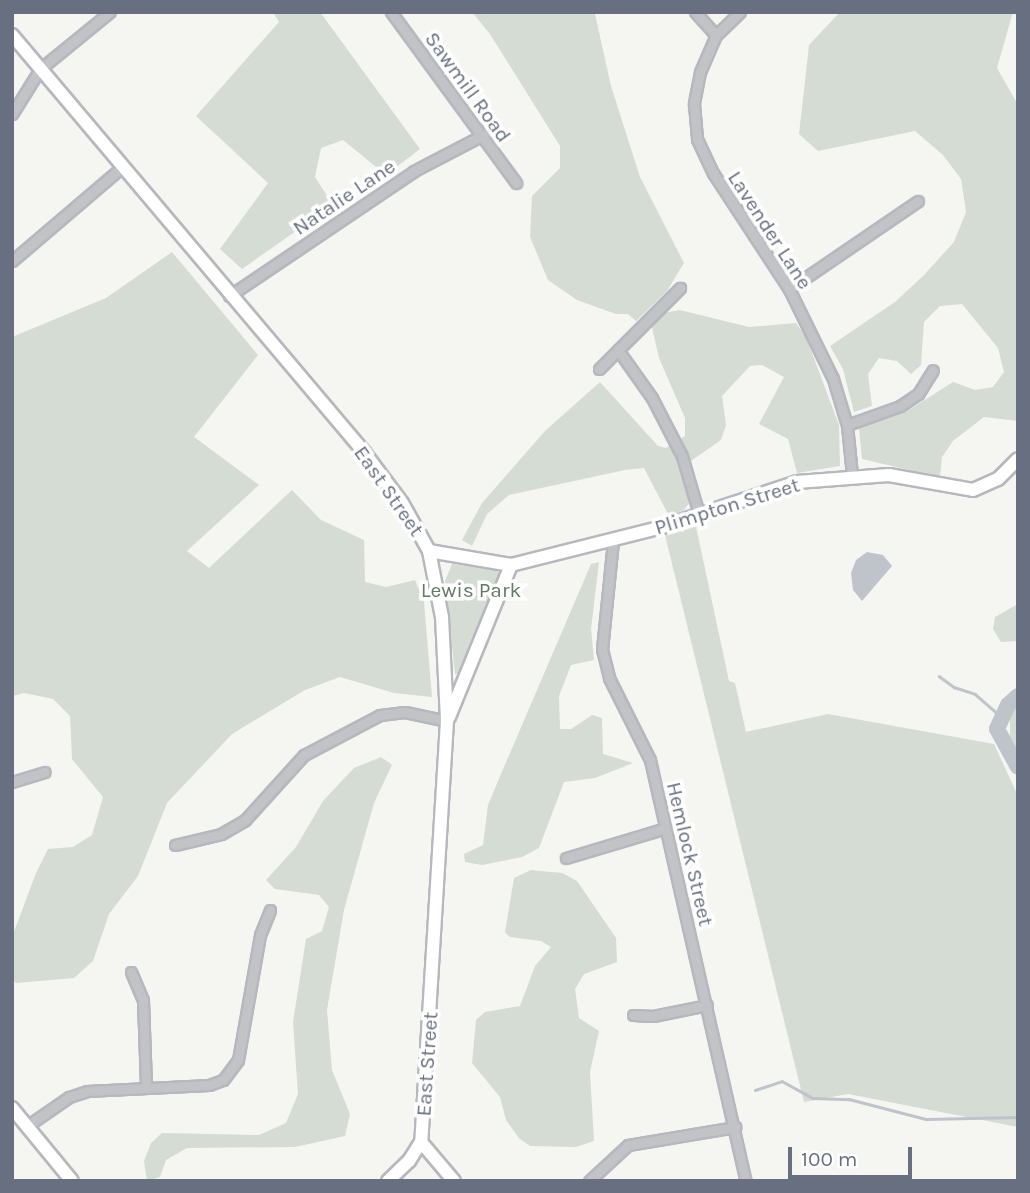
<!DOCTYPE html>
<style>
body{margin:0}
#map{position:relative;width:1030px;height:1193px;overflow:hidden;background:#f5f5f2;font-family:Karla,sans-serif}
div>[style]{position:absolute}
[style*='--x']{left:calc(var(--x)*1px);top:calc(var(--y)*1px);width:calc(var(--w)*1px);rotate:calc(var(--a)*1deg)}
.green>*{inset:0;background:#d5dcd4}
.water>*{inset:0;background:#bfc4cb}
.stream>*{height:2.5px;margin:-1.25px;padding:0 1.25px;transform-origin:1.25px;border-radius:1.25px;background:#bfc4cb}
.river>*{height:16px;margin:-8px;padding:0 8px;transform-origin:8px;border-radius:8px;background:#bfc4cb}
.roads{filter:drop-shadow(2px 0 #b6b8be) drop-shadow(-2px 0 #b6b8be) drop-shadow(0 2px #b6b8be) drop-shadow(0 -2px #b6b8be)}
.street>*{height:9px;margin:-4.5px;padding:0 4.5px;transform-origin:4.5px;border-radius:4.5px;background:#c1c3c7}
.secondary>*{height:12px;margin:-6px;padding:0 6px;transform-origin:6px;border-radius:6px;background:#fff}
span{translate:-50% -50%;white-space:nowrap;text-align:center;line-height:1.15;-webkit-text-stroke:7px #fff;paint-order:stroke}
.street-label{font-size:21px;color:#676f80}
.park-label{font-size:21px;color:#667866}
.frame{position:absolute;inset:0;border:14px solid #676f80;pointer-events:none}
.scale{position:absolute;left:788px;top:1147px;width:124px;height:32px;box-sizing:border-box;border:4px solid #676f80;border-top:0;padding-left:9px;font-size:21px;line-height:24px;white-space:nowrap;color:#676f80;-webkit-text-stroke:5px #fff;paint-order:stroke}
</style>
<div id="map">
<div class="green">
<div style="clip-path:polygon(273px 12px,320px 12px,420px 149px,386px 175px,343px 140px,321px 148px,315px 177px,333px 205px,242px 269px,220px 249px,268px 183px,196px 116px,279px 22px)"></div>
<div style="clip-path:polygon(472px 12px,595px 14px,611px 86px,640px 177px,684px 263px,667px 291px,636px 321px,628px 314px,616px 314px,577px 300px,548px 280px,530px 237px,532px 196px,560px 168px,560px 146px,490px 34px)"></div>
<div style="clip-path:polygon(840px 12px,1013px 12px,997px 68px,1018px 105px,1018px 421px,984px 417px,953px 441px,942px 457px,940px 477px,862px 459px,859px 428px,909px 410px,953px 382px,975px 390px,993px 387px,1004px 372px,998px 348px,962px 304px,940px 306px,924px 322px,921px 365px,911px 374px,897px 361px,879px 358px,868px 374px,872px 406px,854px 412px,843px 369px,830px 346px,895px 302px,924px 275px,954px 242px,966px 212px,961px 179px,943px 155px,915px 131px,818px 151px,799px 134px,809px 45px)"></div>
<div style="clip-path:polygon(172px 252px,258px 355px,194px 437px,259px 485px,187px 551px,209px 568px,292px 490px,321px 520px,364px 540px,365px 582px,386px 587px,415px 580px,424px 602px,432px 697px,394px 693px,340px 677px,305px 690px,232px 734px,167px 803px,138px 876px,109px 914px,93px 961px,74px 978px,16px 983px,12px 979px,12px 937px,36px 873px,48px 849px,73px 847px,92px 835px,103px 797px,72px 759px,70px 716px,53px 699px,24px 693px,12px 696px,12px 337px,106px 298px)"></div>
<div style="clip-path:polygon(680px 310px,749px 327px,796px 323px,806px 337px,839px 425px,840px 466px,797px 473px,788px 439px,759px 424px,784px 377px,762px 365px,750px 366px,722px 396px,726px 425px,721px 440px,691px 461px,682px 475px,689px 503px,684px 510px,669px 516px,644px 468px,625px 470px,509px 495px,487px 514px,472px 546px,462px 540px,482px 503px,545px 431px,600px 382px,658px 446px,666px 448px,685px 436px,685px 418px,659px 358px,652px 327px,663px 313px)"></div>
<div style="clip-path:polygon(695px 522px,729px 681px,735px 683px,746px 732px,828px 714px,994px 744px,1018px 796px,1018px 1127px,848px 1094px,804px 1102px,664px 531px)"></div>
<div style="clip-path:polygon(599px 562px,591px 629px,594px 660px,571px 665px,559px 696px,560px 729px,571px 729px,592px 715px,602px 718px,603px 754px,633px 763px,595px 778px,564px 782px,539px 848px,522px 857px,482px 865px,465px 862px,464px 854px,483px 845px,488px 805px,498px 781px,591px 564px)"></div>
<div style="clip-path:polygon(452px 564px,496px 570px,500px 575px,462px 675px,455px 674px,445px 581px)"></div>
<div style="clip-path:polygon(1018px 604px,1018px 641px,1001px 642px,993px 629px,995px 617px)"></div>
<div style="clip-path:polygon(1018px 705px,1018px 750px,1010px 736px,1010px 714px)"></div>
<div style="clip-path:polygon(381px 757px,392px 765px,374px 803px,344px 910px,327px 1010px,332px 1070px,350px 1114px,345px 1136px,295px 1147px,187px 1148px,166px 1160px,160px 1177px,147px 1181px,144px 1161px,151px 1143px,162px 1133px,259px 1135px,286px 1123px,298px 1094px,293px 1022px,306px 939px,322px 931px,329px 907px,319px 895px,275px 889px,266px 880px,296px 847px,323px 801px,354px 768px)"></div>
<div style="clip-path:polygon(531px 870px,562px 873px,577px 881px,616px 938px,617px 962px,584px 974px,575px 989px,579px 1018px,599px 1031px,590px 1072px,594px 1141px,576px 1147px,530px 1146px,519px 1138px,506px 1120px,500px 1097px,472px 1063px,476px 1020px,485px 1012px,520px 1006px,535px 966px,551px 947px,541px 941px,510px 937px,505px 932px,514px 878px)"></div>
</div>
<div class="water">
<div style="clip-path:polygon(867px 552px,883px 555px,892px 566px,862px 601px,853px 590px,851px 573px,856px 560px)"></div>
</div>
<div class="stream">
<div style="--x:939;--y:676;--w:19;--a:36"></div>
<div style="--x:954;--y:687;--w:22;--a:18"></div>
<div style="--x:975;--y:694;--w:35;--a:41"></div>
<div style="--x:755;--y:1090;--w:28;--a:-18"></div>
<div style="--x:782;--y:1081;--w:35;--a:29"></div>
<div style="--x:813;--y:1098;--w:36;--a:2"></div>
<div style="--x:849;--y:1099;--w:80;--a:14.6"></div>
<div style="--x:926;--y:1119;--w:92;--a:-1.2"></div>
</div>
<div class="river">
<div style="--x:1018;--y:696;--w:13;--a:138"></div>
<div style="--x:1008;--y:705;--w:26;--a:115"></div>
<div style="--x:997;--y:729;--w:43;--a:61.1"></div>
</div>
<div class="roads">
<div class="street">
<div style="--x:391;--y:12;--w:212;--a:53.8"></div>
<div style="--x:695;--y:12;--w:31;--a:48"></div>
<div style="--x:740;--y:12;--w:33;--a:136"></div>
<div style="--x:716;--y:35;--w:40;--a:113.4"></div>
<div style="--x:700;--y:72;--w:33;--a:101"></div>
<div style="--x:694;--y:104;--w:35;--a:85"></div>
<div style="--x:697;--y:139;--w:38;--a:65"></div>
<div style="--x:713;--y:173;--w:139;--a:56.8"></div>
<div style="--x:789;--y:289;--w:100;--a:63.9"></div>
<div style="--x:833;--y:379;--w:48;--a:73.1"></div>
<div style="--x:847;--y:425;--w:50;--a:84.3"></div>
<div style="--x:12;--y:114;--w:53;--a:-58.1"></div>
<div style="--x:40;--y:69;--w:90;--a:-39.2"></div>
<div style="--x:12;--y:261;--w:145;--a:-40.5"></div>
<div style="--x:789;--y:289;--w:156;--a:-34.3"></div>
<div style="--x:229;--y:296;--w:223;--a:-34"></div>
<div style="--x:414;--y:171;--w:78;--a:-27.6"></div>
<div style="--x:618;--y:350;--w:88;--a:-45"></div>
<div style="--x:599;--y:369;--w:27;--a:-45"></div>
<div style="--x:618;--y:350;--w:59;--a:54.7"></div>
<div style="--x:652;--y:398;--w:65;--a:62.7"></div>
<div style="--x:682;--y:456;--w:60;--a:73.7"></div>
<div style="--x:847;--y:425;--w:56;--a:-19.7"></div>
<div style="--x:900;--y:406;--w:22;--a:-34"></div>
<div style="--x:918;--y:394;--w:28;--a:-58"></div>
<div style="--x:613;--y:541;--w:109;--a:95.8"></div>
<div style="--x:602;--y:649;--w:30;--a:76"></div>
<div style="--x:609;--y:678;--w:92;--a:63.4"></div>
<div style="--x:650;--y:760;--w:432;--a:77.2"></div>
<div style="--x:12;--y:782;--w:34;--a:-17"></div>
<div style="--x:175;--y:845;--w:47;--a:-13.4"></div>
<div style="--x:221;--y:834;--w:28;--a:-30"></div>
<div style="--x:245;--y:820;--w:88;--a:-47.8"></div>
<div style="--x:304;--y:755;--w:86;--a:-27.8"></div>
<div style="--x:380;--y:715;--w:25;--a:-7"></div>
<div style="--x:405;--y:712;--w:43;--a:12.1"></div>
<div style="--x:566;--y:858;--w:104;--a:-16.7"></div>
<div style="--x:131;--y:972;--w:30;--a:67"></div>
<div style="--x:143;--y:1000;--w:85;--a:88"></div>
<div style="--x:633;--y:1015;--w:20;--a:3"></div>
<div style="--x:653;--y:1016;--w:55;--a:-11.5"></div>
<div style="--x:27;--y:1126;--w:51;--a:-34.6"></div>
<div style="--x:69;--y:1097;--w:19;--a:-18"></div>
<div style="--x:87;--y:1091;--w:122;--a:-2.8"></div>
<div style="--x:209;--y:1085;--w:15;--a:-20"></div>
<div style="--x:223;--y:1080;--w:25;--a:-53"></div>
<div style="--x:238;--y:1060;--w:127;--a:-80"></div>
<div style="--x:260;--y:935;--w:27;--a:-68"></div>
<div style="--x:589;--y:1181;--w:53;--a:-42.7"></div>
<div style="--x:628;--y:1145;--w:109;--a:-9.5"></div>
</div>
<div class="secondary">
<div style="--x:12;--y:35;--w:546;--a:49.83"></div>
<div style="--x:364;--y:452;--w:64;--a:53.3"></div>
<div style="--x:402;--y:503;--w:55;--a:60.6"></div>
<div style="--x:429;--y:551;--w:67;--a:78.9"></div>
<div style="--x:442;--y:617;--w:104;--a:87.2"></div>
<div style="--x:447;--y:721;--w:422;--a:93.5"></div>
<div style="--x:421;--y:1142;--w:51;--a:49.8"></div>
<div style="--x:429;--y:551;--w:83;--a:9.7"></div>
<div style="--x:511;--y:565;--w:156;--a:-14.1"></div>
<div style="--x:662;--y:527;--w:142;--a:-18.4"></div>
<div style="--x:797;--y:482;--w:92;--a:-4.4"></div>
<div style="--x:889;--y:475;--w:85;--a:10.1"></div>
<div style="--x:973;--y:490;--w:27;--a:-24"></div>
<div style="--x:998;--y:479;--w:28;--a:-45"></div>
<div style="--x:449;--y:717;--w:164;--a:-67.8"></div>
<div style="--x:12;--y:1108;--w:94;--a:50.6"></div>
<div style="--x:388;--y:1181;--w:29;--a:-44"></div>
<div style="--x:409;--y:1161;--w:22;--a:-58"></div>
</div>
</div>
<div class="street-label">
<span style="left:468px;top:87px;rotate:54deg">Sawmill Road</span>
<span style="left:344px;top:197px;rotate:-34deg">Natalie Lane</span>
<span style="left:770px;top:230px;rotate:57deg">Lavender Lane</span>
<span style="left:389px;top:491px;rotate:55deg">East Street</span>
<span style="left:727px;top:506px;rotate:-17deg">Plimpton Street</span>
<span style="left:690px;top:854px;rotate:77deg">Hemlock Street</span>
<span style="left:427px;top:1064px;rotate:-86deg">East Street</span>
</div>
<div class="park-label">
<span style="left:471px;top:590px">Lewis Park</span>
</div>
<div class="frame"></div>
<div class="scale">100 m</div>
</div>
